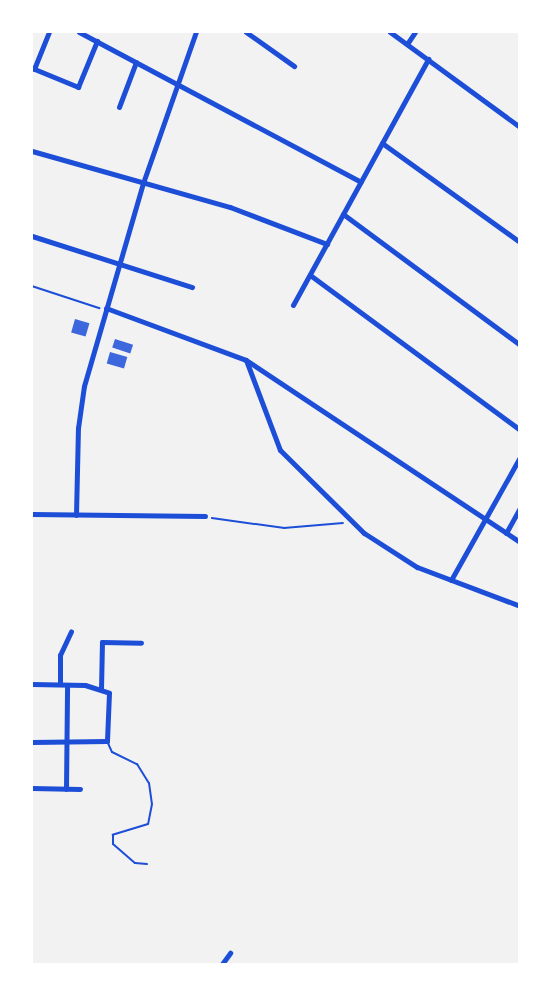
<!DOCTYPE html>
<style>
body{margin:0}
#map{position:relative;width:551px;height:996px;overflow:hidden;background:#f2f2f2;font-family:Lato,sans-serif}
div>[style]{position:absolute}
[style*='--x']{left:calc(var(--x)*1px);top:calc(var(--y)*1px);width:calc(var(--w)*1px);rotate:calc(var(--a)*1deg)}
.building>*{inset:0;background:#3d67dc;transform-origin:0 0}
.path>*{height:1.5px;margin:-0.75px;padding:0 0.75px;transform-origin:0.75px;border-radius:0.75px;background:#1d4ed8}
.service>*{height:2px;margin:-1px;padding:0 1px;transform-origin:1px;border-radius:1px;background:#1d4ed8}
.minor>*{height:5px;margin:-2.5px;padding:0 2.5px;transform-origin:2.5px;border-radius:2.5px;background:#1d4ed8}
span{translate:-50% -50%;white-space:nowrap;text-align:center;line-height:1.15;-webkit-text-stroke:4.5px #fff;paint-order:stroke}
.frame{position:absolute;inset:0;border:33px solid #fff;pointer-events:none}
</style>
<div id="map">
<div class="building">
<div style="left:75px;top:319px;width:15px;height:14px;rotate:16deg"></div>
<div style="left:115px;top:339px;width:19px;height:9px;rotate:18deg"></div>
<div style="left:110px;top:352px;width:18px;height:12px;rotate:16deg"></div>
</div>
<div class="path">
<div style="--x:32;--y:286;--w:71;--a:18.2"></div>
<div style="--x:212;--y:518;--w:73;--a:7.9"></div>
<div style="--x:284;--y:528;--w:59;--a:-4.8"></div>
</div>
<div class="service">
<div style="--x:107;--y:741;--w:12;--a:66"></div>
<div style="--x:112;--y:752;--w:28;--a:26"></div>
<div style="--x:137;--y:764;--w:22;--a:58"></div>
<div style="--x:149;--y:783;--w:21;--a:82"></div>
<div style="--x:152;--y:804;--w:20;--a:101"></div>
<div style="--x:148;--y:824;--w:37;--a:163"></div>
<div style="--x:113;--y:835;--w:9;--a:90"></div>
<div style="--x:113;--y:844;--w:29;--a:41"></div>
<div style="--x:135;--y:863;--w:12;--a:5"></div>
</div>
<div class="minor">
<div style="--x:79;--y:32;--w:319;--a:28"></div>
<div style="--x:246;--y:32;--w:59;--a:35.3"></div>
<div style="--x:390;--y:32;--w:161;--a:36.2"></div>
<div style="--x:407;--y:44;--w:14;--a:-56"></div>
<div style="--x:32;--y:68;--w:50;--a:22.4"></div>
<div style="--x:78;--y:87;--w:50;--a:-67.6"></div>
<div style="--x:34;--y:69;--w:40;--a:-68"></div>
<div style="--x:119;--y:107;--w:48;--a:-69.3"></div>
<div style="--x:382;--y:143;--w:170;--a:35.7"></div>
<div style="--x:32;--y:151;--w:206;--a:15.8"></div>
<div style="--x:230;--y:207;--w:104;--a:20.9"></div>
<div style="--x:343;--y:214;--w:220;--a:36.5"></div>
<div style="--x:32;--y:236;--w:168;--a:17.7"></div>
<div style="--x:310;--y:275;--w:261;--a:36.4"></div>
<div style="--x:293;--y:305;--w:281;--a:-61.2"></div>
<div style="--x:106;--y:308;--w:149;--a:20.4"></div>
<div style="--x:246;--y:360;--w:329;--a:33.6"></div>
<div style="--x:246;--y:360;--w:96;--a:69.3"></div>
<div style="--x:280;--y:450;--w:118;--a:44.7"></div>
<div style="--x:364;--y:533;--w:63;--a:32.7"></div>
<div style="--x:417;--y:567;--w:110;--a:20.7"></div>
<div style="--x:32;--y:514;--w:173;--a:0.7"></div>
<div style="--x:76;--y:515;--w:87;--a:-88.7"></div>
<div style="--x:78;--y:428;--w:42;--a:-81.9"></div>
<div style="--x:84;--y:386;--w:211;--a:-73.8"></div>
<div style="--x:143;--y:183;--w:160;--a:-70.7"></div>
<div style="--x:506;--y:533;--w:29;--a:-61"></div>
<div style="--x:451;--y:580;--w:141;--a:-60.7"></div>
<div style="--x:32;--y:684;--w:53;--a:1.1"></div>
<div style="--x:85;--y:685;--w:25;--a:18"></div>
<div style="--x:109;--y:693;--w:48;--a:92.4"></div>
<div style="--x:107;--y:741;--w:75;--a:179.2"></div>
<div style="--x:60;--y:684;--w:29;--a:-90"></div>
<div style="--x:60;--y:655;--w:26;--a:-65"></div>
<div style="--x:101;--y:689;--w:47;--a:-88.8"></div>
<div style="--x:102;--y:642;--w:39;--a:1"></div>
<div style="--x:32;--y:788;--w:48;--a:1.2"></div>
<div style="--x:66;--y:789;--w:104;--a:-89.4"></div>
<div style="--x:222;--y:964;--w:14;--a:-54"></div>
</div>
<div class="frame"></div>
</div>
